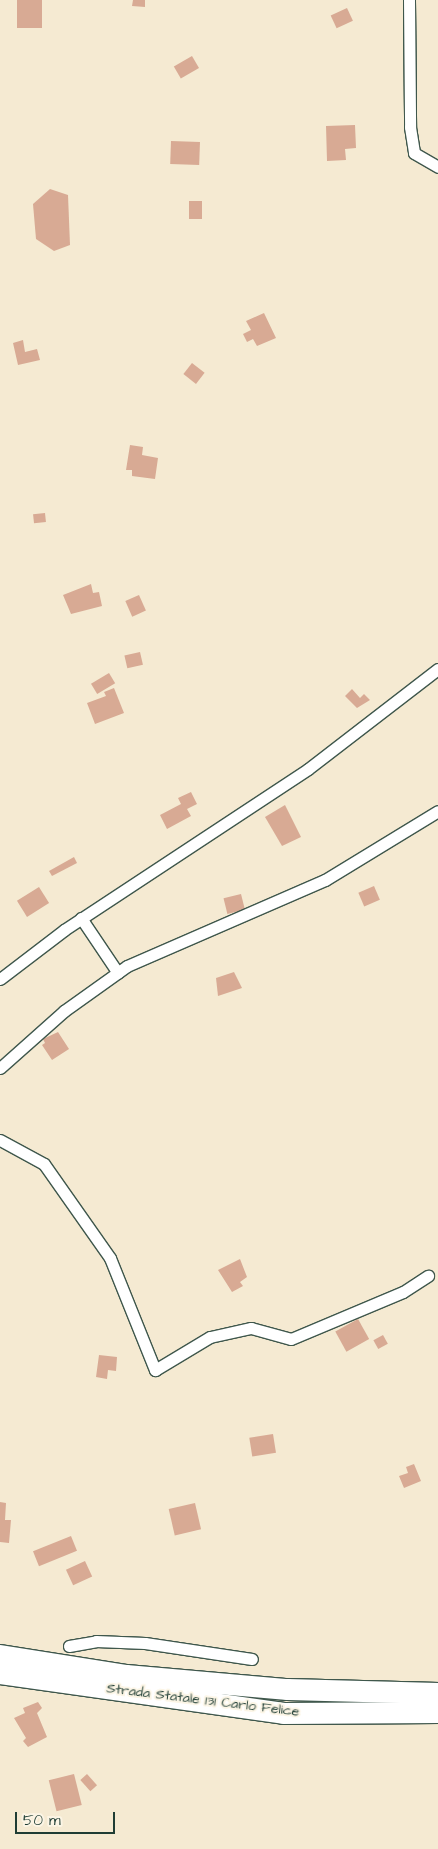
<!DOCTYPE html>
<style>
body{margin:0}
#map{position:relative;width:438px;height:1849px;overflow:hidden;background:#f5ead2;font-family:"Architects Daughter",sans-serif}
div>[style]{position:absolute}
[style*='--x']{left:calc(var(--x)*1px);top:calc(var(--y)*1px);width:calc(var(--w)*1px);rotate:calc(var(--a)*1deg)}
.building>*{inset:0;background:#d8aa94;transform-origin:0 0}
.roads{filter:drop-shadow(1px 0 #3f574c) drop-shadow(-1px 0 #3f574c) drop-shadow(0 1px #3f574c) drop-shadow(0 -1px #3f574c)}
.street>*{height:11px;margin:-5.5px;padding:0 5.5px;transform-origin:5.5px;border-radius:5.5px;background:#fff}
.highway>*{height:21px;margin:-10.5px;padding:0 10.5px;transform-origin:10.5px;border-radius:10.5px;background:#fff}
span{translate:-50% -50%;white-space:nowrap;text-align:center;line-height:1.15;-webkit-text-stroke:4px #fcf5e5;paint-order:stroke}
.street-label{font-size:14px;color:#1f3d34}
.scale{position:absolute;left:15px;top:1812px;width:100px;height:22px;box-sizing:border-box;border:2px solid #1f3d34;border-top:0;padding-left:6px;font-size:15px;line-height:18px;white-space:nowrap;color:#1f3d34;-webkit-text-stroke:4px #fcf5e5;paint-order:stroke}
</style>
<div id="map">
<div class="building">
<div style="left:17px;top:0;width:25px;height:28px"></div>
<div style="clip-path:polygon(133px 0,145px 0,145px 7px,132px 6px)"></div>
<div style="left:347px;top:8px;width:14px;height:18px;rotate:65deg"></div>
<div style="left:192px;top:56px;width:14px;height:21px;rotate:60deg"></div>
<div style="clip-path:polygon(355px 125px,356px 148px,345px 149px,346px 160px,327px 161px,326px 126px)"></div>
<div style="left:171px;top:141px;width:29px;height:23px;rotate:2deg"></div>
<div style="clip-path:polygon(50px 189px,68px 195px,70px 245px,54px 251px,36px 239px,33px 204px)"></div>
<div style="left:189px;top:201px;width:13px;height:18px"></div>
<div style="clip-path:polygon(264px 313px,276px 338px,257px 346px,253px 339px,247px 342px,243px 334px,251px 330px,246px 321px)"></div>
<div style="clip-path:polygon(23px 340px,25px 352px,37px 349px,40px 360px,18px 365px,13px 343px)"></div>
<div style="left:192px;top:363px;width:16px;height:14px;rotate:38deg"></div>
<div style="clip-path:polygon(130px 445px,143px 447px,142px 455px,158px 458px,155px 479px,132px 476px,132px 470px,126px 470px)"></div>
<div style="left:45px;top:513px;width:9px;height:12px;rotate:84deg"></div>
<div style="clip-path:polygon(91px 584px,93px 593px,99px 592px,102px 606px,71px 614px,63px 595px)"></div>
<div style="left:139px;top:595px;width:17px;height:15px;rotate:66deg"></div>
<div style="left:140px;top:652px;width:13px;height:16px;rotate:77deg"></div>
<div style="left:109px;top:673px;width:12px;height:21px;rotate:59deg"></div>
<div style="clip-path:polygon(114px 688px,124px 713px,95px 724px,87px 703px,106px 696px,104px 692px)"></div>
<div style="clip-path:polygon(352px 689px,360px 698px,364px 694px,370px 700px,357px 708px,345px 696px)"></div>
<div style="clip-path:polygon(191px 792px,197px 804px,187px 809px,191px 816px,167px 829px,160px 815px,181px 804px,178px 798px)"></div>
<div style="clip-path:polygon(285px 805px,301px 837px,282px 846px,265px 817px)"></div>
<div style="clip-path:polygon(74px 857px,77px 863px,52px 876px,49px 871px)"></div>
<div style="left:374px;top:886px;width:15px;height:17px;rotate:67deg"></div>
<div style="left:39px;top:887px;width:19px;height:26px;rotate:58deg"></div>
<div style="left:241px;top:894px;width:16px;height:18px;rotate:76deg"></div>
<div style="clip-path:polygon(234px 972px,242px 988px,218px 996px,216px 978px)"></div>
<div style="clip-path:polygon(58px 1032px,69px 1049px,52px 1060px,42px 1045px,45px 1043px,43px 1039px)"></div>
<div style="clip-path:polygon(240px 1259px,247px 1277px,240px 1282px,243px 1286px,232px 1292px,218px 1270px)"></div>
<div style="left:358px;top:1319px;width:23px;height:26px;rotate:61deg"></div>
<div style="left:383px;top:1335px;width:10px;height:11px;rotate:61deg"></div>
<div style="clip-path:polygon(99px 1355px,117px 1357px,116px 1371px,108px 1370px,107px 1379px,96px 1377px)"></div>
<div style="left:273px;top:1434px;width:19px;height:24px;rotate:81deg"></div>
<div style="clip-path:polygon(414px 1464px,421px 1481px,404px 1488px,399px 1476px,408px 1473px,406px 1467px)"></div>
<div style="clip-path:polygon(0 1502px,6px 1503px,5px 1520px,11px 1520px,9px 1543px,0 1542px)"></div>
<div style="left:195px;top:1503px;width:27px;height:27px;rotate:77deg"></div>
<div style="left:71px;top:1536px;width:16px;height:41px;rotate:68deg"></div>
<div style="left:85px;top:1561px;width:17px;height:21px;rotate:65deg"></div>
<div style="clip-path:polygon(38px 1702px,42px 1708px,37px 1713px,47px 1737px,28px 1747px,23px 1741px,26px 1738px,14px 1718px,25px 1713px,23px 1708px)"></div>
<div style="left:74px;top:1774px;width:32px;height:26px;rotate:76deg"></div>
<div style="left:87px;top:1774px;width:15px;height:9px;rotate:48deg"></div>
</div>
<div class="roads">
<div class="street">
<div style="--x:409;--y:0;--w:127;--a:89.5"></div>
<div style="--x:410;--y:127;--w:26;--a:81"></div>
<div style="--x:414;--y:153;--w:28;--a:30"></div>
<div style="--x:81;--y:918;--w:66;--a:56.1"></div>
<div style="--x:0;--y:979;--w:81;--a:-37.4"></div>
<div style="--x:64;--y:930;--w:292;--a:-33.4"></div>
<div style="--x:308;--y:769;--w:164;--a:-37.6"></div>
<div style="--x:0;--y:1068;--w:86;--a:-41.7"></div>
<div style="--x:64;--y:1011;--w:77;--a:-35.5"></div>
<div style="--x:127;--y:966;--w:216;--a:-23.5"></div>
<div style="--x:325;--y:880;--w:132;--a:-31.4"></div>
<div style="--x:0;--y:1140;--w:50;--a:28.6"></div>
<div style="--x:44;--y:1164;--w:115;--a:54.9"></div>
<div style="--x:110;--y:1258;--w:121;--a:68.1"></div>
<div style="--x:155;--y:1370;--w:64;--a:-31"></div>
<div style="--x:210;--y:1337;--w:42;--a:-12.4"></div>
<div style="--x:251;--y:1328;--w:41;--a:15.4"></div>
<div style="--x:291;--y:1339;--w:121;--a:-22.8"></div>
<div style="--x:403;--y:1292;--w:30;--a:-33"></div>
<div style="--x:69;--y:1646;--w:27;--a:-10"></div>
<div style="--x:96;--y:1641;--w:49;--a:2.3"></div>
<div style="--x:145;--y:1643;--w:108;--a:8.5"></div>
</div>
<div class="highway">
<div style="--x:0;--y:1655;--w:128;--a:9"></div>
<div style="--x:126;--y:1675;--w:162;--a:5"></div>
<div style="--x:287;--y:1689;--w:151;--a:1.5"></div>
<div style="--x:0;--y:1673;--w:286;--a:8"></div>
<div style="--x:283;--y:1713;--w:155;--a:-0.4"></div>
</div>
</div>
<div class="street-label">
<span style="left:203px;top:1700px;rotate:7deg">Strada Statale 131 Carlo Felice</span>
</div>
<div class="scale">50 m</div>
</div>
